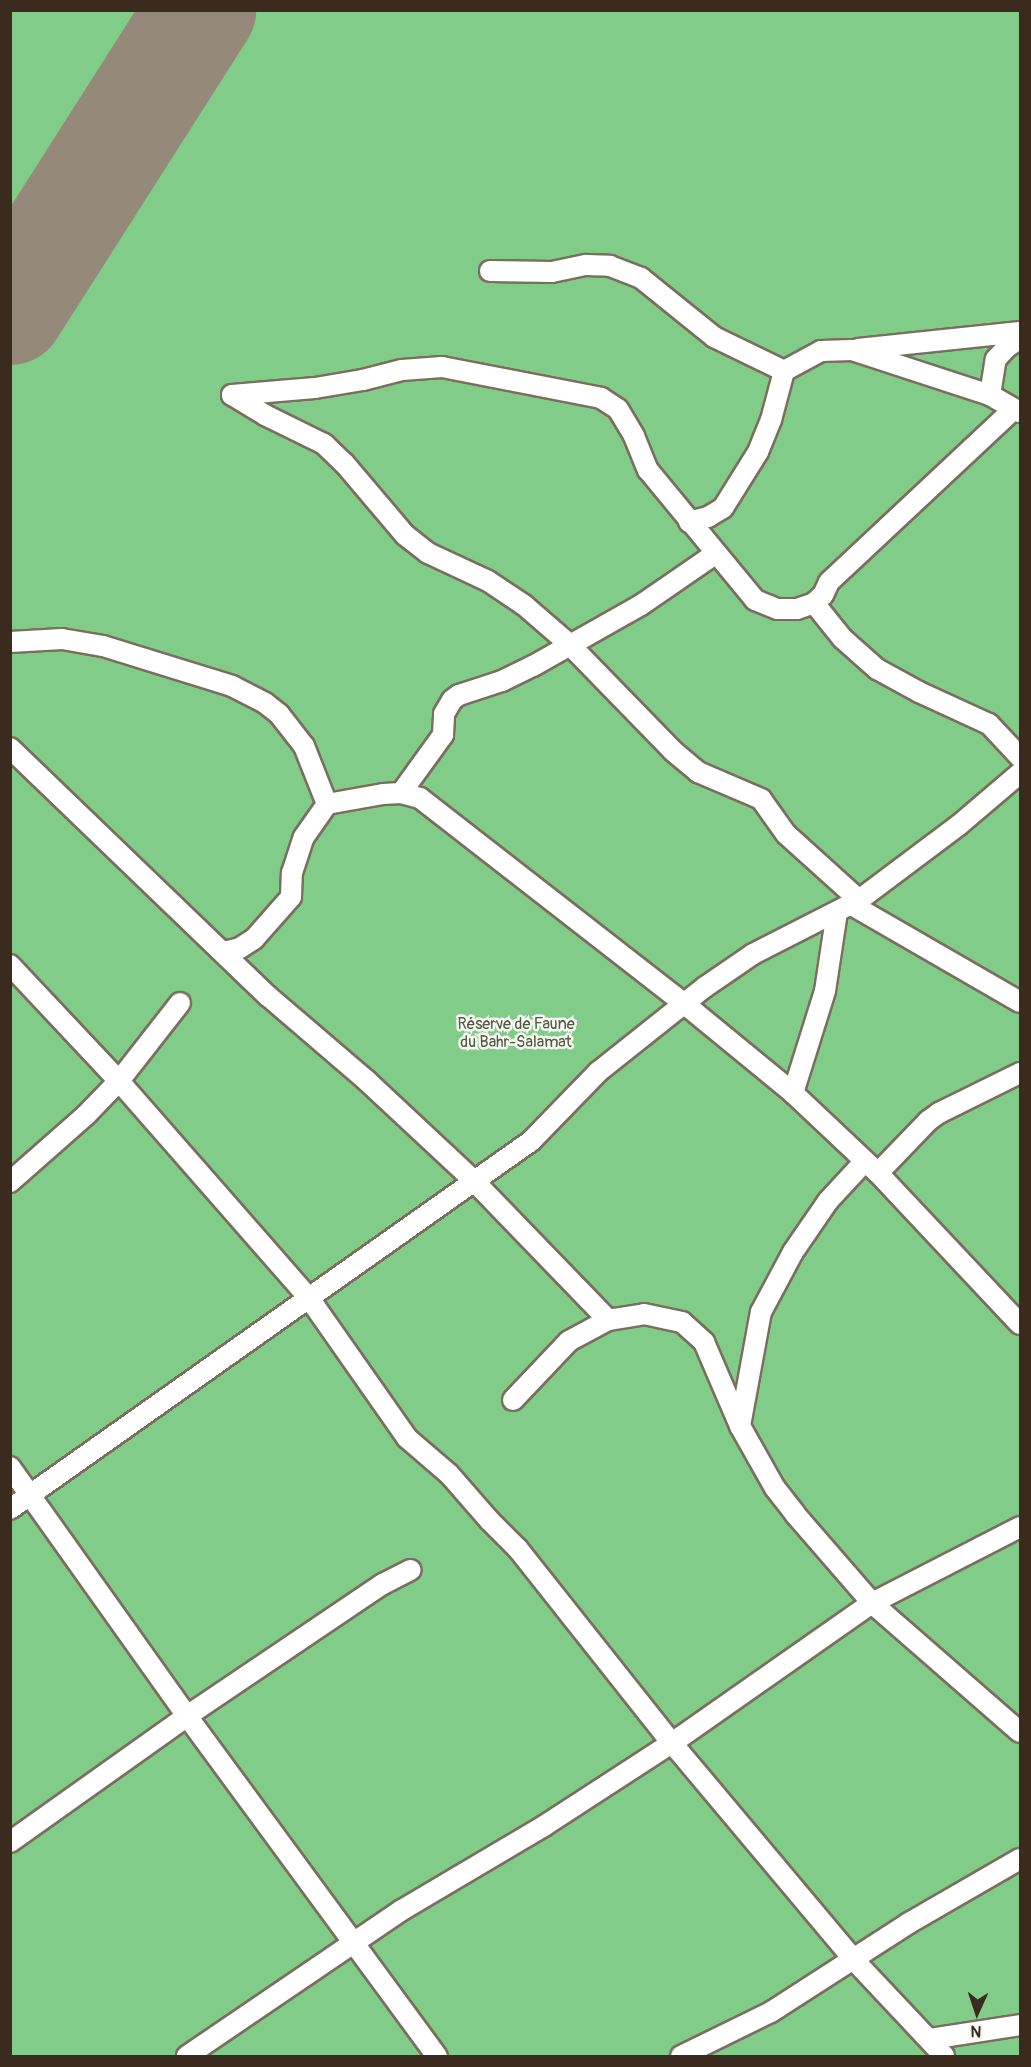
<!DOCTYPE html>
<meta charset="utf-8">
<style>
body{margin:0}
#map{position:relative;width:1031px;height:2067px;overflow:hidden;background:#efebd7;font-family:Pangolin,sans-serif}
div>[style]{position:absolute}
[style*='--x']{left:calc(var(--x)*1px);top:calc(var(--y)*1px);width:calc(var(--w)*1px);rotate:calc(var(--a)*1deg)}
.green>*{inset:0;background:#82cc8a;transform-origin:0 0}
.runway>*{height:110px;margin:-55px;padding:0 55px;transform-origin:55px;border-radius:55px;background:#958a7a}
.roads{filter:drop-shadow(2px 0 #7a6e5f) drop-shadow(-2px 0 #7a6e5f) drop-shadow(0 2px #7a6e5f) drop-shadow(0 -2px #7a6e5f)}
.minor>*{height:20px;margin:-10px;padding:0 10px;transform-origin:10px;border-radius:10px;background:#fff}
span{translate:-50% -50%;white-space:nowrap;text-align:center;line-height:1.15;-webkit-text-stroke:5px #f6f6f2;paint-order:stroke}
.park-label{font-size:16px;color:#505b3e}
.frame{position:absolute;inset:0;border:12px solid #3b2a1e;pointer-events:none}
.north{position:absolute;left:947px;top:1983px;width:60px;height:60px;-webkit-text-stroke:4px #f6f6f2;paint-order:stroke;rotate:183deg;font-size:16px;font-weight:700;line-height:24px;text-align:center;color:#3b2a1e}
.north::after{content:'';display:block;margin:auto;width:21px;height:27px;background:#3b2a1e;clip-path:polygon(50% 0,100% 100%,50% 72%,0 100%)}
</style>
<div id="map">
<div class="green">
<div style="left:11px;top:11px;width:1009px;height:2045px"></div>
</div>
<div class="runway">
<div style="--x:10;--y:310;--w:356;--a:-57.5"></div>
</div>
<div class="roads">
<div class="minor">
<div style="--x:490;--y:271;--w:62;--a:0.9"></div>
<div style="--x:552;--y:272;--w:35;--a:-12"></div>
<div style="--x:586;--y:265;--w:24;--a:2"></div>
<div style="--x:610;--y:266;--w:33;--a:21"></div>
<div style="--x:641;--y:278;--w:94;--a:38.9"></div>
<div style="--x:714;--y:337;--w:78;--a:25.9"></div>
<div style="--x:784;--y:371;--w:42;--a:-28.4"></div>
<div style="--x:821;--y:351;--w:31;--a:-2"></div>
<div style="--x:852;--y:350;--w:145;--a:18.1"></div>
<div style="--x:990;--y:395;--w:34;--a:30"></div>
<div style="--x:858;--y:349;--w:163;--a:-6"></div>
<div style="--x:232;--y:395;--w:83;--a:-4.8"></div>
<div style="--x:315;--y:388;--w:49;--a:-9.5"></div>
<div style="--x:363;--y:380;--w:40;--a:-14.4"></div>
<div style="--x:402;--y:370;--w:40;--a:-4.3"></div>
<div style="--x:442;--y:367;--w:162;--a:11"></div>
<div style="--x:601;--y:398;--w:20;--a:33"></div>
<div style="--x:618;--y:409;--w:31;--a:59"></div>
<div style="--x:634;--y:436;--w:37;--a:68"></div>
<div style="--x:648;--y:470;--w:168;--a:50.5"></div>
<div style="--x:755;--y:600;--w:24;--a:22"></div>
<div style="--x:777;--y:609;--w:20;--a:0"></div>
<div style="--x:797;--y:609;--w:18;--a:-19"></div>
<div style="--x:814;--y:603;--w:45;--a:51.3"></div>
<div style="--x:842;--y:638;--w:47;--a:41.5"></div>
<div style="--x:877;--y:669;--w:48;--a:28.7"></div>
<div style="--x:919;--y:692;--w:77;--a:24.6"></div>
<div style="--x:989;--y:724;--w:45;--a:46.8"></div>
<div style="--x:232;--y:395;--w:39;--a:31"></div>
<div style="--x:265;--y:415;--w:66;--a:26.2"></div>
<div style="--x:324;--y:444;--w:28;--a:44"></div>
<div style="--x:344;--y:463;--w:94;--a:49.7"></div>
<div style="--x:405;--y:535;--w:29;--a:38"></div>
<div style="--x:428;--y:553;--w:66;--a:25"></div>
<div style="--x:488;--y:581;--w:43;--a:33.7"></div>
<div style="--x:524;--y:605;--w:60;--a:40.9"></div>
<div style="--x:569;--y:644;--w:149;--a:45.8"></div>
<div style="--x:673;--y:751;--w:33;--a:40"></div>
<div style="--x:698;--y:772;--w:69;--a:23.2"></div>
<div style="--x:761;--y:799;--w:43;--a:54.5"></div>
<div style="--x:786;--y:834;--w:98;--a:42.1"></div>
<div style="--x:990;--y:395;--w:36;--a:-81"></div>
<div style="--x:996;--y:359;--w:16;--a:-47"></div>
<div style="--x:1007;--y:347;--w:15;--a:-32"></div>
<div style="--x:689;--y:522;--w:20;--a:-15"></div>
<div style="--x:708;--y:517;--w:17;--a:-31"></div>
<div style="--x:723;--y:508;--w:66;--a:-58"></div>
<div style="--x:758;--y:452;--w:35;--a:-68"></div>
<div style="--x:771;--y:420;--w:51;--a:-75.1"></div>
<div style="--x:814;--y:603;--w:12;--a:-42"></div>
<div style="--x:823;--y:595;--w:14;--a:-65"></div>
<div style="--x:829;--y:582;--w:253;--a:-43.1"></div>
<div style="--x:10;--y:642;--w:52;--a:-3.3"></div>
<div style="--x:62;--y:639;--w:42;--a:9.7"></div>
<div style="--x:103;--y:646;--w:135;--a:17.2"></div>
<div style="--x:232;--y:686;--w:37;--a:27"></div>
<div style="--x:265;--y:703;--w:18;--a:38"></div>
<div style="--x:279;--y:714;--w:41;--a:52"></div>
<div style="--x:304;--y:746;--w:62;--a:68.4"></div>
<div style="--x:10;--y:748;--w:358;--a:43.9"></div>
<div style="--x:268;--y:996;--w:130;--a:40.6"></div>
<div style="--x:367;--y:1081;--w:145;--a:43"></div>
<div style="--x:473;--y:1180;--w:194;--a:46"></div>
<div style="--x:401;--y:793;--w:72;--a:-54.1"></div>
<div style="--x:443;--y:735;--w:21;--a:-87"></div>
<div style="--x:444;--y:714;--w:16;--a:-60"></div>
<div style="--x:452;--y:700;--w:9;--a:-36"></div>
<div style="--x:459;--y:695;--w:45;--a:-18"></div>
<div style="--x:502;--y:681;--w:34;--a:-26"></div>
<div style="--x:533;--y:666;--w:124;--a:-29.5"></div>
<div style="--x:641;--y:605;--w:90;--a:-34.6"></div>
<div style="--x:852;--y:905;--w:194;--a:30"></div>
<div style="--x:224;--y:952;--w:16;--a:-14"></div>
<div style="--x:240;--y:948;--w:17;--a:-33"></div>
<div style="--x:254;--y:939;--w:56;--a:-48.6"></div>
<div style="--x:291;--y:897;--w:24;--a:-88"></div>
<div style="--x:292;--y:873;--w:38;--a:-72"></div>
<div style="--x:304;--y:837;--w:40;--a:-55.1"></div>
<div style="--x:327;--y:804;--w:57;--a:-10.1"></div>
<div style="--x:383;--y:794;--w:18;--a:-3"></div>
<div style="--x:401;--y:793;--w:20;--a:15"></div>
<div style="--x:420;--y:798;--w:337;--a:37.9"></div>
<div style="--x:686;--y:1005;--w:139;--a:39.4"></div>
<div style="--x:793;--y:1093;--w:117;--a:43.3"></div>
<div style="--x:878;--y:1173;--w:207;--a:46.8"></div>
<div style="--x:10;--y:965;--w:159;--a:46.8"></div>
<div style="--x:119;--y:1081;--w:288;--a:48.8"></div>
<div style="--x:309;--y:1298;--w:171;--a:55"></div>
<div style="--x:407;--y:1438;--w:55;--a:40.6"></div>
<div style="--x:449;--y:1474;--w:62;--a:48.9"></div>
<div style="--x:490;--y:1521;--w:40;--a:45"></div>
<div style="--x:518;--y:1549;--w:248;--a:51.6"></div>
<div style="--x:672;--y:1743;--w:282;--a:50"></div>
<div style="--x:853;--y:1959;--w:133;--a:46.8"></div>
<div style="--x:793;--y:1093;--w:107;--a:-72.6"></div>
<div style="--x:825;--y:991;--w:80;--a:-81.4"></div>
<div style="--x:878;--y:1173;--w:72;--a:-46.1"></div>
<div style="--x:928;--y:1121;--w:14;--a:-36"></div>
<div style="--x:939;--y:1113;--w:90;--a:-26.3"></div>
<div style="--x:10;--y:1182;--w:101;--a:-41.4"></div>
<div style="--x:86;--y:1115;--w:47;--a:-45.9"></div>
<div style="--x:119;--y:1081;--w:99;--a:-52"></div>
<div style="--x:513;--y:1400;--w:81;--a:-46.5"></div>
<div style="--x:569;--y:1341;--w:44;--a:-28.3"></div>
<div style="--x:608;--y:1320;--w:36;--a:-9"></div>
<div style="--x:644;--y:1314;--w:39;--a:12"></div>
<div style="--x:682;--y:1322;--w:30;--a:42"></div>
<div style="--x:704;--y:1342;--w:91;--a:66.8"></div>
<div style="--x:740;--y:1426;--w:71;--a:60.6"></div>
<div style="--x:775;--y:1488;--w:33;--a:52"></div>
<div style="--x:795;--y:1514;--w:118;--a:49.1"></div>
<div style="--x:872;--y:1603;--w:196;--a:41.1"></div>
<div style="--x:740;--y:1426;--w:116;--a:-79.6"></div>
<div style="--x:761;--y:1312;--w:68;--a:-61.9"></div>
<div style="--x:793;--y:1252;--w:62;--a:-55.5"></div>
<div style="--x:828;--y:1201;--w:54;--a:-47.2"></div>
<div style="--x:10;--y:1467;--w:305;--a:54.6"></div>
<div style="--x:187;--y:1716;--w:422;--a:53.7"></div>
<div style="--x:10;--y:1509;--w:638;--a:-35.23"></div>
<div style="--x:531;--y:1141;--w:96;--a:-45.8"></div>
<div style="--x:598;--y:1072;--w:137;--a:-38.5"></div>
<div style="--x:705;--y:987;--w:58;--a:-34.5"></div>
<div style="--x:753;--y:954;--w:119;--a:-27"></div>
<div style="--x:859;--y:900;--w:125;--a:-36.9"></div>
<div style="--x:959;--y:825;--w:80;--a:-40.4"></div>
<div style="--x:10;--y:1842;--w:217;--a:-35.4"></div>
<div style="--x:187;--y:1716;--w:236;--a:-34"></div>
<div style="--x:383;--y:1584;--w:31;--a:-27"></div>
<div style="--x:930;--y:2039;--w:91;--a:-8.8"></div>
<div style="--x:187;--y:2056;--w:260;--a:-34.2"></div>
<div style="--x:402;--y:1910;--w:165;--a:-30.6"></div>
<div style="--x:544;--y:1826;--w:153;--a:-33"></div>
<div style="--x:672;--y:1743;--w:244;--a:-35"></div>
<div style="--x:872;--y:1603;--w:166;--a:-27.2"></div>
<div style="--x:681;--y:2056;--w:100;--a:-26.1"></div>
<div style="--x:771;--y:2012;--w:164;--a:-32.8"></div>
<div style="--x:909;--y:1923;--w:128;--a:-30"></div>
</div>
</div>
<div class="park-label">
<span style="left:516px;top:1033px">Réserve de Faune<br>du Bahr-Salamat</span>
</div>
<div class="frame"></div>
<div class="north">N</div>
</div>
